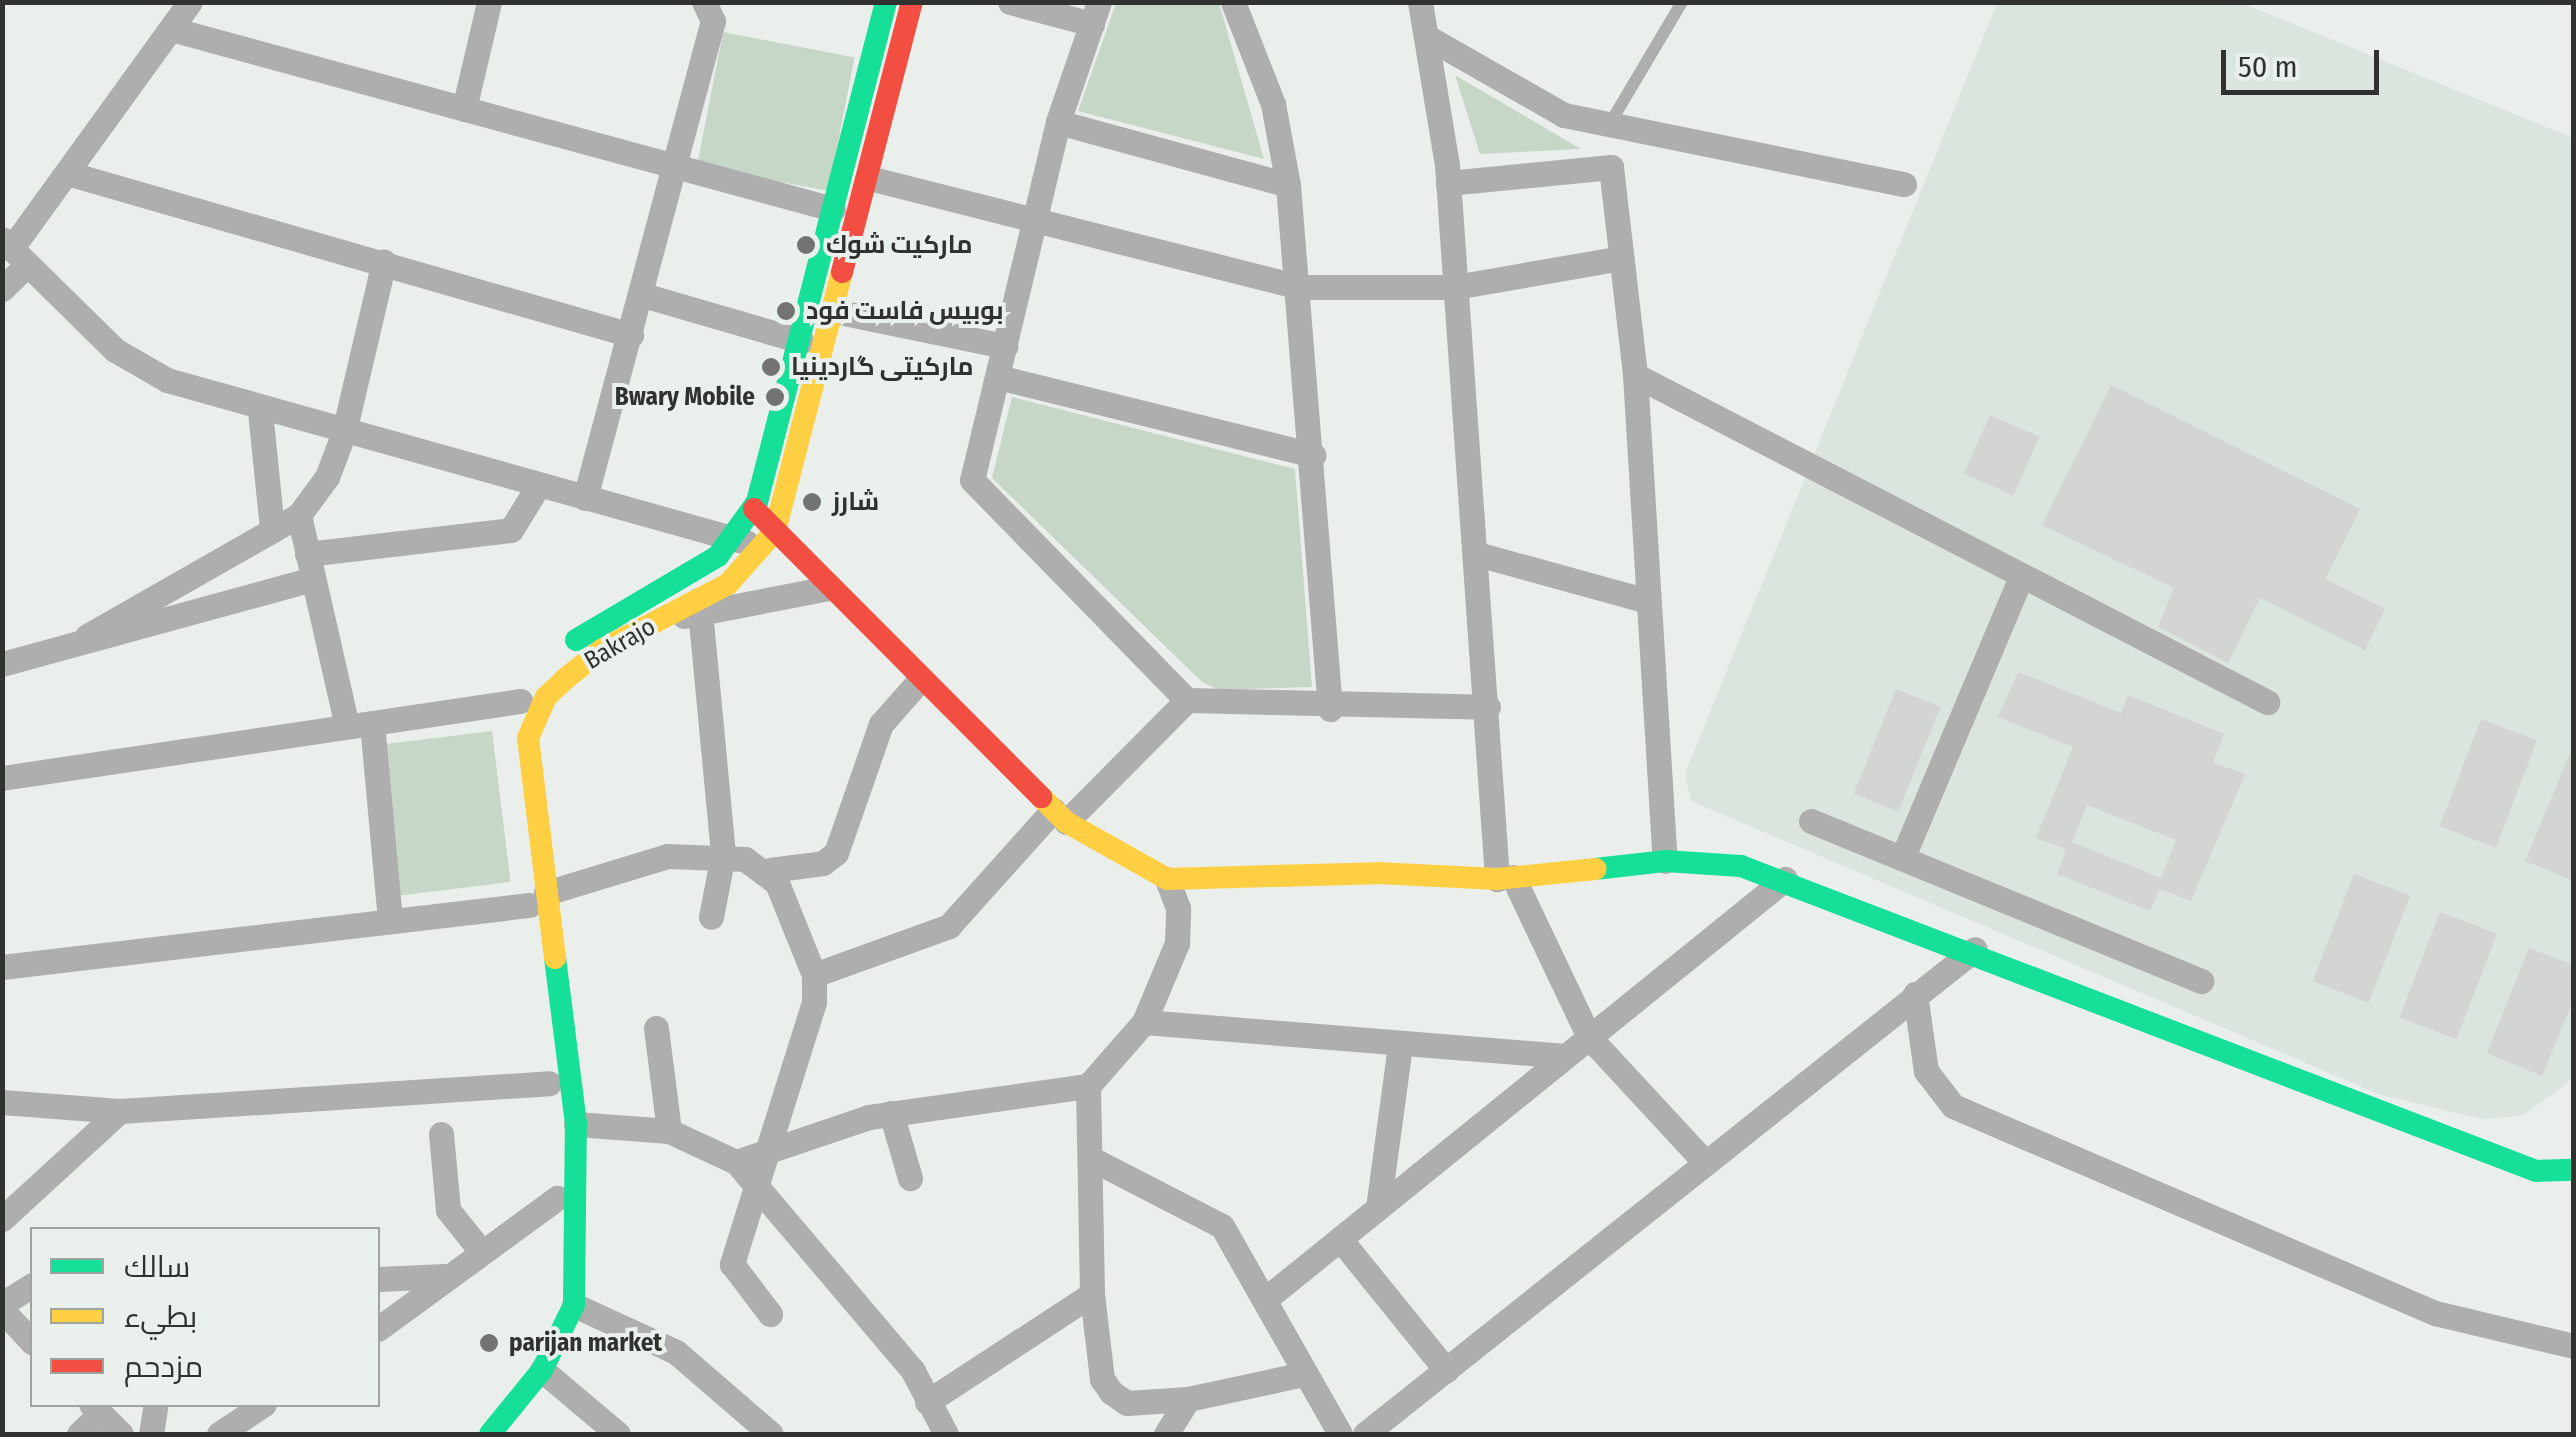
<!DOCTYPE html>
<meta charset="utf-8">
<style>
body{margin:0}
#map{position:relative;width:2576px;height:1437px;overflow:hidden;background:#ebefec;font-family:"Fira Sans Condensed",Cairo,sans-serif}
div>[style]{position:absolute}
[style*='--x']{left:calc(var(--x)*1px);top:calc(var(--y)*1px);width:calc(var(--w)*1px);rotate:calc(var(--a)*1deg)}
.built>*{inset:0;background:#dbe4dd}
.green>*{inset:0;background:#c6d7c8;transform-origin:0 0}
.building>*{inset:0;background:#d3d5d3;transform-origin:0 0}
.lane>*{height:12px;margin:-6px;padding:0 6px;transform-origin:6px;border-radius:6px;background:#aeaeae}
.street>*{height:25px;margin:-12.5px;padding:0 12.5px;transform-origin:12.5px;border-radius:12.5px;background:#aeaeae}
.fast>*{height:22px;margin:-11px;padding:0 11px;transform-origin:11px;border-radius:11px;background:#16e098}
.slow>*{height:22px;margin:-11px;padding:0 11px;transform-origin:11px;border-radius:11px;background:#ffcf43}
.jam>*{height:22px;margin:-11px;padding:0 11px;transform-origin:11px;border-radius:11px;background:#f24e42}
.dots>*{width:28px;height:28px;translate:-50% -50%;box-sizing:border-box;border:5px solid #eaf0eb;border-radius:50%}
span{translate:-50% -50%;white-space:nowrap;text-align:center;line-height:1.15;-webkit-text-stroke:8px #eaf0eb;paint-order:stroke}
.poi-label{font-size:25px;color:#303230;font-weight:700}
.left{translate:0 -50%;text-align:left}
.right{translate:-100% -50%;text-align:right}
.street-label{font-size:25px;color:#303230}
.frame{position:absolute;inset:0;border:5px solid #303230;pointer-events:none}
.legend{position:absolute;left:30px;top:1227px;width:350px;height:180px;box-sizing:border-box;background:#eaf0eb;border:2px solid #a0a4a0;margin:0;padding:12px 18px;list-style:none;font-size:30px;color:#303230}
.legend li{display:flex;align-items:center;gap:20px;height:50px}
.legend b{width:50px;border:2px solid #a0a4a0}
.scale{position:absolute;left:2221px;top:50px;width:158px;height:45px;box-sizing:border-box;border:5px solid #303230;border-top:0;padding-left:12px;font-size:30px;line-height:35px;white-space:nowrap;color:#303230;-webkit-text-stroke:8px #eaf0eb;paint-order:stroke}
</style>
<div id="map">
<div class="built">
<div style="clip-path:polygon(1997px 3px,2242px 3px,2573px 138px,2574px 1078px,2522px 1116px,2482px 1119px,2381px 1095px,1691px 801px,1685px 774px)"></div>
</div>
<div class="green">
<div style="clip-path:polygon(1116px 3px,1219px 3px,1264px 159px,1078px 111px)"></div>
<div style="left:723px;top:32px;width:134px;height:136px;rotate:11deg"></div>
<div style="clip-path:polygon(1455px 75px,1581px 149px,1480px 154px)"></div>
<div style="clip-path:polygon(1012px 397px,1295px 469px,1312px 687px,1219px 690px,1202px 682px,992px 478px)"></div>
<div style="left:492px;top:731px;width:152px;height:111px;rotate:83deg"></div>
</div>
<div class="building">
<div style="clip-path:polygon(2111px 385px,2360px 509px,2325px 579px,2385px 609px,2365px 650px,2260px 598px,2228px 663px,2158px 627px,2174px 588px,2042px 525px)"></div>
<div style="left:1990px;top:415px;width:54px;height:64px;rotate:24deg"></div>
<div style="clip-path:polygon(evenodd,2018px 672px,2121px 713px,2128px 695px,2224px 734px,2213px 763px,2245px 774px,2191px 901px,2160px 889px,2150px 911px,2057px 874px,2066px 849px,2036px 838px,2073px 747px,1998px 717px,2018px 672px,2087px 805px,2176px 840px,2161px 878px,2072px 842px,2087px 805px)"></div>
<div style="left:1896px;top:689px;width:48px;height:113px;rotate:22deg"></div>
<div style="left:2481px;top:719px;width:60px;height:115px;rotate:21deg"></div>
<div style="clip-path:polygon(2574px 744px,2574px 881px,2525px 861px)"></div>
<div style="left:2354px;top:874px;width:60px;height:115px;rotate:21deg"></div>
<div style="left:2440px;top:912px;width:61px;height:113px;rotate:21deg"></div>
<div style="clip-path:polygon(2529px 948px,2574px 965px,2574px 998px,2542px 1076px,2487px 1053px)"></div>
</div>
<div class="lane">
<div style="--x:1609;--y:125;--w:143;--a:-59.3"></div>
</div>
<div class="street">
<div style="--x:1010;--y:2;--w:85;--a:15"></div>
<div style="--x:1099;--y:2;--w:127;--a:108.9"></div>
<div style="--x:1058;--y:122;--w:368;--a:103.5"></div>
<div style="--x:972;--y:480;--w:308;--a:45.7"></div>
<div style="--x:1187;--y:700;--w:301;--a:1.3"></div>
<div style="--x:1233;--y:2;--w:110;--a:68.6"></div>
<div style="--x:1273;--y:104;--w:82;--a:79.5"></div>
<div style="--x:1288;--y:185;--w:526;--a:85.42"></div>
<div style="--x:1420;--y:2;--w:165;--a:80.6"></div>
<div style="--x:1447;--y:165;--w:716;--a:85.99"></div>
<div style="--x:171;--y:29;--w:686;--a:15.21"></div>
<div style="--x:1429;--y:38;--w:155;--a:29.7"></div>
<div style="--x:1564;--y:115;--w:347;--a:11.5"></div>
<div style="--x:464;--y:109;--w:110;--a:-76.8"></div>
<div style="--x:1058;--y:122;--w:238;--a:15.3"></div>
<div style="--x:67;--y:173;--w:587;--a:16.03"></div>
<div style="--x:869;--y:178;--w:445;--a:14.2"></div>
<div style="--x:1300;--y:287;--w:155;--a:0"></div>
<div style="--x:1455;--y:287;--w:169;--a:-9.9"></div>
<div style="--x:1448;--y:183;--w:164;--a:-5.6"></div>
<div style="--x:1611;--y:167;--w:209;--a:83.4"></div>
<div style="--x:1635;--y:375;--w:487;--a:86.5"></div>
<div style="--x:2;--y:239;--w:158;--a:44.5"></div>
<div style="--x:115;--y:350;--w:60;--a:30"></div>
<div style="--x:167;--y:380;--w:601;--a:15.63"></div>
<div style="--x:11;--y:249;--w:305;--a:-54.1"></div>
<div style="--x:2;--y:289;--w:32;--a:-44"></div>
<div style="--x:643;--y:295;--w:165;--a:16.2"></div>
<div style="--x:834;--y:311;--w:175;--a:11.6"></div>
<div style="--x:1635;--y:375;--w:712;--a:27.36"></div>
<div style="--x:998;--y:377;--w:325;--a:13.9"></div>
<div style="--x:260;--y:411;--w:120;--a:84.2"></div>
<div style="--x:585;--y:498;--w:494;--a:-75"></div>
<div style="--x:713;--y:21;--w:21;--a:-115"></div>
<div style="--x:299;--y:515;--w:216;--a:77.2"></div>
<div style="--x:307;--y:554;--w:205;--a:-6.7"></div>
<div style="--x:511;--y:530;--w:52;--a:-58.5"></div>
<div style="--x:1477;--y:554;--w:177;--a:15.4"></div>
<div style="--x:699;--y:600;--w:256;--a:84.6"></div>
<div style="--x:723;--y:855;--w:63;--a:101"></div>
<div style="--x:684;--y:616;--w:149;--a:-10.9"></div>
<div style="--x:87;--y:636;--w:244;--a:-29.7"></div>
<div style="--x:299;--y:515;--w:47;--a:-53.6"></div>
<div style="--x:327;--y:477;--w:48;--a:-69.3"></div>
<div style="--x:344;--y:432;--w:175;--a:-76.8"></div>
<div style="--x:2;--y:664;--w:321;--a:-15.3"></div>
<div style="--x:372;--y:723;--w:199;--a:84.8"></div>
<div style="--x:2;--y:778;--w:524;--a:-8.46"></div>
<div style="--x:1811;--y:821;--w:422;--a:22.3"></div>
<div style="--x:1066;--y:822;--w:172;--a:-45.2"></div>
<div style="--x:1904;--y:854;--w:298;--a:-67.1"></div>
<div style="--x:770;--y:870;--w:53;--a:-7.5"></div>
<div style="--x:823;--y:863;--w:16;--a:-38"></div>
<div style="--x:836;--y:853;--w:137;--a:-70.8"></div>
<div style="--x:881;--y:724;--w:57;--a:-48.5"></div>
<div style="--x:1513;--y:877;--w:177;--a:64.6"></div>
<div style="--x:1589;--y:1037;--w:169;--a:47.2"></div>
<div style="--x:546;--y:893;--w:127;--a:-16.9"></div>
<div style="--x:668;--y:856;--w:77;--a:2.2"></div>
<div style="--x:745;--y:859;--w:40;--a:37"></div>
<div style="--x:777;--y:883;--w:99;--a:68.1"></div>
<div style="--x:814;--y:975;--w:27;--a:90"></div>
<div style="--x:814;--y:1002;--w:275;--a:107.4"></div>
<div style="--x:732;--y:1264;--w:63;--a:52.8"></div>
<div style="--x:2;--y:967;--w:531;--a:-6.71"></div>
<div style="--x:814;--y:975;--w:144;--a:-19.9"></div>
<div style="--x:949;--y:926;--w:156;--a:-48.1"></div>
<div style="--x:1915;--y:994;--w:78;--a:81.9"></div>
<div style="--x:1926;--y:1071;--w:44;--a:52.4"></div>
<div style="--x:1953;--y:1106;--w:525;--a:23.24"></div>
<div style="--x:2435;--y:1313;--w:143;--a:13.4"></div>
<div style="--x:1144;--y:1022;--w:423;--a:4.6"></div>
<div style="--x:656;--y:1028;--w:104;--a:82.8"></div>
<div style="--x:1088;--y:1086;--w:208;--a:88.9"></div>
<div style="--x:1092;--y:1294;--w:86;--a:83.3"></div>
<div style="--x:1102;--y:1379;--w:16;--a:55"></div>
<div style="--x:1111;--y:1392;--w:19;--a:35"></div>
<div style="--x:1127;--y:1403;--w:61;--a:-3.8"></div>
<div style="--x:1188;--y:1399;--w:119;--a:-12.2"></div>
<div style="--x:2;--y:1102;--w:118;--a:4.4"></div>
<div style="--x:120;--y:1111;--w:430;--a:-3.7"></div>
<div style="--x:891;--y:1113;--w:68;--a:73.7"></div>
<div style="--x:576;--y:1124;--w:93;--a:4.3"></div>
<div style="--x:669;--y:1131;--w:74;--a:24.8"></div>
<div style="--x:736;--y:1162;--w:274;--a:49.7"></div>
<div style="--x:913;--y:1371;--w:71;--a:62.4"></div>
<div style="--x:441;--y:1134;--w:76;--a:84.7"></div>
<div style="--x:448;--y:1210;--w:53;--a:51.2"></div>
<div style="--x:1090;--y:1158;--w:148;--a:27.3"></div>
<div style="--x:1222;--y:1226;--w:239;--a:60.4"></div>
<div style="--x:736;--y:1162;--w:140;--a:-18.7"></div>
<div style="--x:869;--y:1117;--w:221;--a:-8.1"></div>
<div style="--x:1088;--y:1086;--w:85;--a:-48.8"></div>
<div style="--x:1144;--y:1022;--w:86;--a:-67.3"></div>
<div style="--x:1177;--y:943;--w:35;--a:-88"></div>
<div style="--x:1178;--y:908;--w:31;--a:-111"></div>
<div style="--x:1378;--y:1208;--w:163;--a:-82.3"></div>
<div style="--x:2;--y:1219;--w:160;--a:-42.5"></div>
<div style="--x:1340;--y:1239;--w:169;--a:51"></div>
<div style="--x:378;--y:1279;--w:67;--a:-2.6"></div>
<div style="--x:1268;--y:1297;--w:665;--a:-38.96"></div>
<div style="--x:2;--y:1304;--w:36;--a:-32"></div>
<div style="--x:574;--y:1305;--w:112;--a:24.7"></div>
<div style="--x:676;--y:1352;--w:125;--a:40.8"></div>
<div style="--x:2;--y:1310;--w:44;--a:46.8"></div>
<div style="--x:378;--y:1329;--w:222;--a:-36.2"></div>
<div style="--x:542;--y:1370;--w:99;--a:40.1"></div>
<div style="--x:927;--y:1402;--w:197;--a:-33.2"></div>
<div style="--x:91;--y:1404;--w:42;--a:45"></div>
<div style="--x:79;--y:1434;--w:29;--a:-44"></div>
<div style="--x:151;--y:1434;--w:30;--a:-81"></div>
<div style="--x:219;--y:1434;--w:54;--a:-33.7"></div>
<div style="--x:1166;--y:1434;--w:41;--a:-57.8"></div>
<div style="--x:1365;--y:1434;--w:779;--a:-38.49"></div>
</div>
<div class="fast">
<div style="--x:576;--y:640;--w:165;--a:-30.6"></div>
<div style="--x:718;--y:556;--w:67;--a:-54.2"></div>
<div style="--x:757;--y:502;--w:516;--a:-75.53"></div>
<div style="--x:1595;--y:869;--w:70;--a:-6.5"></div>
<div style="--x:1665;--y:861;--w:76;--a:3.8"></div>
<div style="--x:1741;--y:866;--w:851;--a:20.99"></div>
<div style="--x:2536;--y:1171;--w:38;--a:-2"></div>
<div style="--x:490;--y:1434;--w:82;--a:-50.9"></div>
<div style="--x:542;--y:1370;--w:72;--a:-63.8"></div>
<div style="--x:574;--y:1305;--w:181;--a:-89.4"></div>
<div style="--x:576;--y:1124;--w:167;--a:-97.2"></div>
</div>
<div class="slow">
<div style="--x:1041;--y:797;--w:35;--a:45"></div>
<div style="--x:1066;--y:822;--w:116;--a:29.4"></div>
<div style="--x:1167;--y:879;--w:210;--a:-1.6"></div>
<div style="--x:1377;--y:873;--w:120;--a:2.9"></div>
<div style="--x:1497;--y:879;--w:99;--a:-5.8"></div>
<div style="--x:555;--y:958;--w:222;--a:-97"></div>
<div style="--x:528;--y:738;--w:45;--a:-66.3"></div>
<div style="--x:546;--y:697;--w:26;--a:-43"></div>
<div style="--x:565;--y:679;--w:48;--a:-38.3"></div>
<div style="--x:603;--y:649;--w:141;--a:-27.5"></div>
<div style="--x:728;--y:584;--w:71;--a:-48.4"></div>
<div style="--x:775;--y:531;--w:268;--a:-75.5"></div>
</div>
<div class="jam">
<div style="--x:842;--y:272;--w:279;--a:-75.5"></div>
<div style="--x:754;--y:509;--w:407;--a:45.1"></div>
</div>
<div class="dots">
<div style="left:806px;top:245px;background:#717472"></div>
<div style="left:786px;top:311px;background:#717472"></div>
<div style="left:771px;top:367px;background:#717472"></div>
<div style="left:775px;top:397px;background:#717472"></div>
<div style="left:812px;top:502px;background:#717472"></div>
<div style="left:489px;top:1343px;background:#717472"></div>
</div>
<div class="poi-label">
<span class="left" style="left:826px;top:245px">ماركيت شوك</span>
<span class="left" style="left:806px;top:311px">بوبيس فاست فود</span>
<span class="left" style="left:791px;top:367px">مارکیتی گاردینیا</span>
<span class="right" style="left:755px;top:397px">Bwary Mobile</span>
<span class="left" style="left:832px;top:502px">شارز</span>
<span class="left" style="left:509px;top:1343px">parijan market</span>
</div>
<div class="street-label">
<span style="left:620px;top:644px;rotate:-30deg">Bakrajo</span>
</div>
<div class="frame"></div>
<ul class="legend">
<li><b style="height:12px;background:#16e098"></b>سالك</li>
<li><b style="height:12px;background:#ffcf43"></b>بطيء</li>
<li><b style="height:12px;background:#f24e42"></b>مزدحم</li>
</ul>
<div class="scale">50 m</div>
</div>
